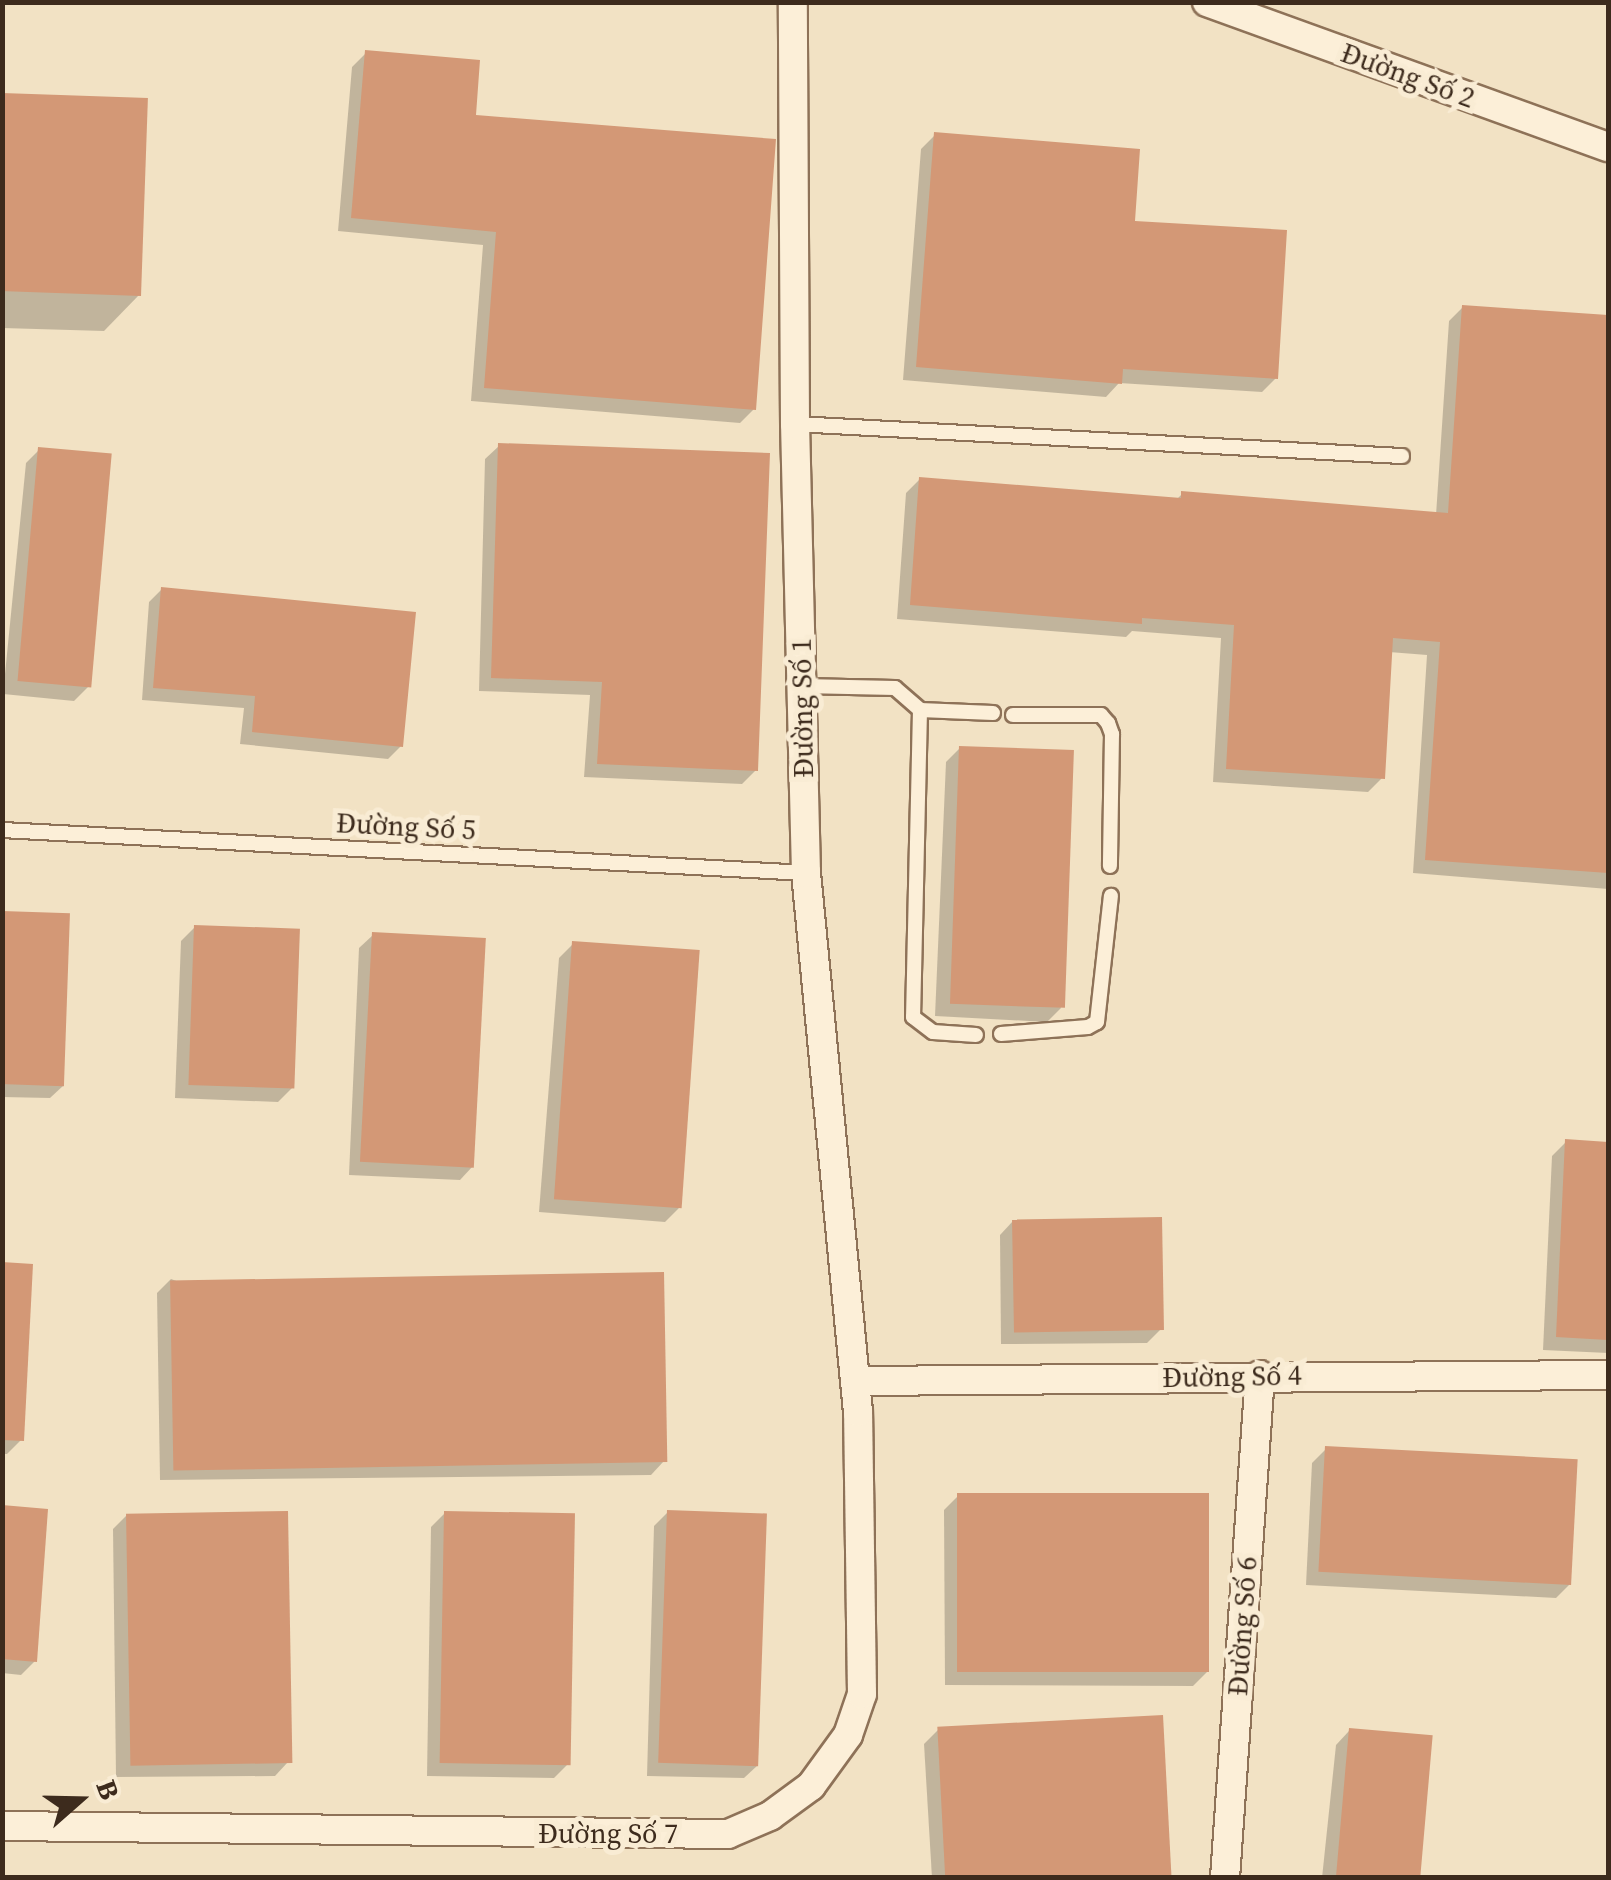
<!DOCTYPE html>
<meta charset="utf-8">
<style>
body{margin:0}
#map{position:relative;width:1611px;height:1880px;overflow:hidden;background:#f2e2c4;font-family:"Source Serif 4",serif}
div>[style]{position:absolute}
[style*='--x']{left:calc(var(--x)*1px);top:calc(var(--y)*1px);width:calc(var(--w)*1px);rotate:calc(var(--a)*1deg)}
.shadow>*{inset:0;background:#0003}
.building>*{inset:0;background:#d39876;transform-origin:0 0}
.roads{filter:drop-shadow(2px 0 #8e7258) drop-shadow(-2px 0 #8e7258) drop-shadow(0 2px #8e7258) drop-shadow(0 -2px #8e7258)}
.lane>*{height:14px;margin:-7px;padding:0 7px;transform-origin:7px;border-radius:7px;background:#fcefd8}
.street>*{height:28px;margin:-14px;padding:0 14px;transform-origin:14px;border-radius:14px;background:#fcefd8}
span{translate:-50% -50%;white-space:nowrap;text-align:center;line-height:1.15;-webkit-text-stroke:10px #f9ecd4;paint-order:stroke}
.street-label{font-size:28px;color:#3d2b1d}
.frame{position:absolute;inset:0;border:5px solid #3d2b1d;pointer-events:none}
.north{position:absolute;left:30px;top:1750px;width:100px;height:100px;-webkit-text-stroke:8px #f9ecd4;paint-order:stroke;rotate:70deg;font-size:28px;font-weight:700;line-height:40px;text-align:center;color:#3d2b1d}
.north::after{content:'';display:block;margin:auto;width:35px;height:45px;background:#3d2b1d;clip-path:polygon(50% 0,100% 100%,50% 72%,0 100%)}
</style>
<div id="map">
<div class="shadow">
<div style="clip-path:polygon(366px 53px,473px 117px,754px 409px,740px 423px,471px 401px,483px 245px,338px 231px,352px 67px)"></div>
<div style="clip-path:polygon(2px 95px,140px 294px,104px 331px,2px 328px)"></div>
<div style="clip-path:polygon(935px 135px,1132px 223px,1276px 378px,1262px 392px,1119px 383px,1106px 397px,903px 380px,921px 149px)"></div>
<div style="clip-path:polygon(1463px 307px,1608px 317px,1608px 889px,1413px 873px,1427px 655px,1389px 652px,1382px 778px,1368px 792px,1213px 782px,1221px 638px,1132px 631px,1126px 637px,897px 619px,906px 493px,920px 479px,1176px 500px,1182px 494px,1436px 515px,1449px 321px)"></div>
<div style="clip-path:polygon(499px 446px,756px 770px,742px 784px,584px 777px,590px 695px,479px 691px,485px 459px)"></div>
<div style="clip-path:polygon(39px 450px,88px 687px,74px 701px,3px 694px,26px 463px)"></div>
<div style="clip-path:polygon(162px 589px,401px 746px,388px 759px,240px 744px,244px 708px,142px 700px,149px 602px)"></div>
<div style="clip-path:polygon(960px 748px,1061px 1008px,1047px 1022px,935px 1016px,946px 762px)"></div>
<div style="clip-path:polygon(2px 914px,64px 1085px,50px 1098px,2px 1097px)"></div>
<div style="clip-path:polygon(195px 927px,292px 1088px,278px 1102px,175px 1098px,181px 941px)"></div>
<div style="clip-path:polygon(373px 935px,473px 1166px,460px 1180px,349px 1175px,359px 948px)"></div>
<div style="clip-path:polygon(573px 944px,679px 1208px,665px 1222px,539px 1212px,559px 958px)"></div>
<div style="clip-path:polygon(1566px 1142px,1608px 1144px,1608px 1353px,1543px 1350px,1552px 1156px)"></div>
<div style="clip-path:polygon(1013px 1221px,1161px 1329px,1147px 1343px,1001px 1344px,1000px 1235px)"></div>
<div style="clip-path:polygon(2px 1265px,21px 1440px,7px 1454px,2px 1454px)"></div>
<div style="clip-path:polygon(171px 1279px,664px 1461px,651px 1475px,160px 1480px,157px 1293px)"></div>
<div style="clip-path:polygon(1326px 1449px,1570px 1584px,1556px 1598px,1306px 1585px,1312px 1463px)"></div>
<div style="clip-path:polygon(958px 1496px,1207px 1672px,1193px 1686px,945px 1685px,944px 1510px)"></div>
<div style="clip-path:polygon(2px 1508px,35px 1661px,21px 1675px,2px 1673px)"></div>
<div style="clip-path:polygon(668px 1512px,758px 1765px,744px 1778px,647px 1776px,654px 1526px)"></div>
<div style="clip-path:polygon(445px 1513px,568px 1764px,554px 1778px,427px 1776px,431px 1527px)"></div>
<div style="clip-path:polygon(127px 1515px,288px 1762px,275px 1776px,116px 1777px,113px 1529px)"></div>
<div style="clip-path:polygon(938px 1730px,1169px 1875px,932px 1878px,924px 1744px)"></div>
<div style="clip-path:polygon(1349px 1731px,1418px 1878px,1322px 1878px,1336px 1745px)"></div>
</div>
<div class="building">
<div style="clip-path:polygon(365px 50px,480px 60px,476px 115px,776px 139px,756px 410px,484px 388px,496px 232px,351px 218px)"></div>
<div style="left:2px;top:93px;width:146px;height:198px;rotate:2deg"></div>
<div style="clip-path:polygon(934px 132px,1140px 149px,1135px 221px,1287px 230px,1278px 379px,1123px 369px,1122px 384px,916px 367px)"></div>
<div style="clip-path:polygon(1462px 305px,1608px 315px,1608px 873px,1425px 860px,1440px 642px,1393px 638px,1385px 779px,1226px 769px,1234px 625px,1142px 618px,1142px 624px,910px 605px,919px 477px,1181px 498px,1181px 491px,1448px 513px)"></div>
<div style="clip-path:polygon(498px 443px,770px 453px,758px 771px,597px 764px,602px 682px,491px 678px)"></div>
<div style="left:38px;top:447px;width:74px;height:235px;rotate:5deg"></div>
<div style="clip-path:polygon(161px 587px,416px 612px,403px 747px,252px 732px,255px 696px,153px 688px)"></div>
<div style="left:959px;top:746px;width:115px;height:258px;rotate:2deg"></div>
<div style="left:2px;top:911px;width:68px;height:173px;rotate:2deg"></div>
<div style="left:194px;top:925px;width:106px;height:160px;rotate:2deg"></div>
<div style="left:372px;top:932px;width:114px;height:230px;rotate:3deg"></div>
<div style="left:572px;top:941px;width:128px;height:259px;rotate:4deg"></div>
<div style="clip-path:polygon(1565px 1139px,1608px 1142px,1608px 1340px,1556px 1337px)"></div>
<div style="left:1162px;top:1217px;width:113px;height:150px;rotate:89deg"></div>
<div style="clip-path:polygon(2px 1262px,33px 1264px,24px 1441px,2px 1440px)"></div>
<div style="left:664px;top:1272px;width:190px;height:494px;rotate:89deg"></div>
<div style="left:1325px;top:1446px;width:253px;height:126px;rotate:3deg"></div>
<div style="left:957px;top:1493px;width:252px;height:179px"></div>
<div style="clip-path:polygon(2px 1505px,48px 1509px,37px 1662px,2px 1659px)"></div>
<div style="left:667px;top:1510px;width:100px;height:253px;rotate:2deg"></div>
<div style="left:288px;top:1511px;width:252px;height:162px;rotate:89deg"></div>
<div style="left:444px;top:1511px;width:131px;height:252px;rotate:1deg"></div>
<div style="left:1163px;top:1715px;width:161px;height:226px;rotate:87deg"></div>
<div style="left:1349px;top:1728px;width:84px;height:151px;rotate:5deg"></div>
</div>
<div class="roads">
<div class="lane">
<div style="--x:795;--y:424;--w:608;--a:3.02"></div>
<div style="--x:802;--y:686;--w:93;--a:1.2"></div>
<div style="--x:895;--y:688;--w:33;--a:41"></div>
<div style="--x:920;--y:710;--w:307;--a:91.3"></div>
<div style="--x:913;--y:1017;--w:25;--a:37"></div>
<div style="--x:933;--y:1032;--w:43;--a:4"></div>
<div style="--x:920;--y:710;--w:73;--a:2.4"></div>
<div style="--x:1013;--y:715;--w:88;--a:0"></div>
<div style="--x:1101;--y:715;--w:11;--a:49"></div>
<div style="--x:1108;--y:723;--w:12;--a:70"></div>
<div style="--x:1112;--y:734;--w:132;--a:90.9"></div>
<div style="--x:2;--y:830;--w:805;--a:3.06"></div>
<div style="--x:1001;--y:1034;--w:87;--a:-4.6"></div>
<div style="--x:1088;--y:1027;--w:10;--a:-29"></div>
<div style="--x:1097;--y:1022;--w:127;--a:-83.7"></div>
</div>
<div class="street">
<div style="--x:1207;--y:2;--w:426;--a:19.9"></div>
<div style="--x:856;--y:1381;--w:752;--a:-0.46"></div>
<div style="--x:2;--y:1826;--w:726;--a:0.63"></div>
<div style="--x:728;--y:1834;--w:46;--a:-23.2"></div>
<div style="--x:770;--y:1816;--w:51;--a:-36.2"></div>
<div style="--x:811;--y:1786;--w:63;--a:-54"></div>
<div style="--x:848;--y:1735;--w:43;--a:-71.1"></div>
<div style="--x:862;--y:1694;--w:282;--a:-90.8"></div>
<div style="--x:858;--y:1412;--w:542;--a:-95.51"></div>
<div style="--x:806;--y:873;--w:449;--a:-91.4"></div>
<div style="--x:795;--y:424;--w:422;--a:-90.3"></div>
<div style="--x:1225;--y:1878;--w:504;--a:-86.02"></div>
</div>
</div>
<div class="street-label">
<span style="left:1408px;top:75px;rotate:20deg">Đường Số 2</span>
<span style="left:802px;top:708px;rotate:-91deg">Đường Số 1</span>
<span style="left:406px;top:826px;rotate:3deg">Đường Số 5</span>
<span style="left:1232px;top:1376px;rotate:-1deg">Đường Số 4</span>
<span style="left:1242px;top:1626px;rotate:-86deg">Đường Số 6</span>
<span style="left:608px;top:1833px">Đường Số 7</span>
</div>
<div class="frame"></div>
<div class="north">B</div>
</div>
